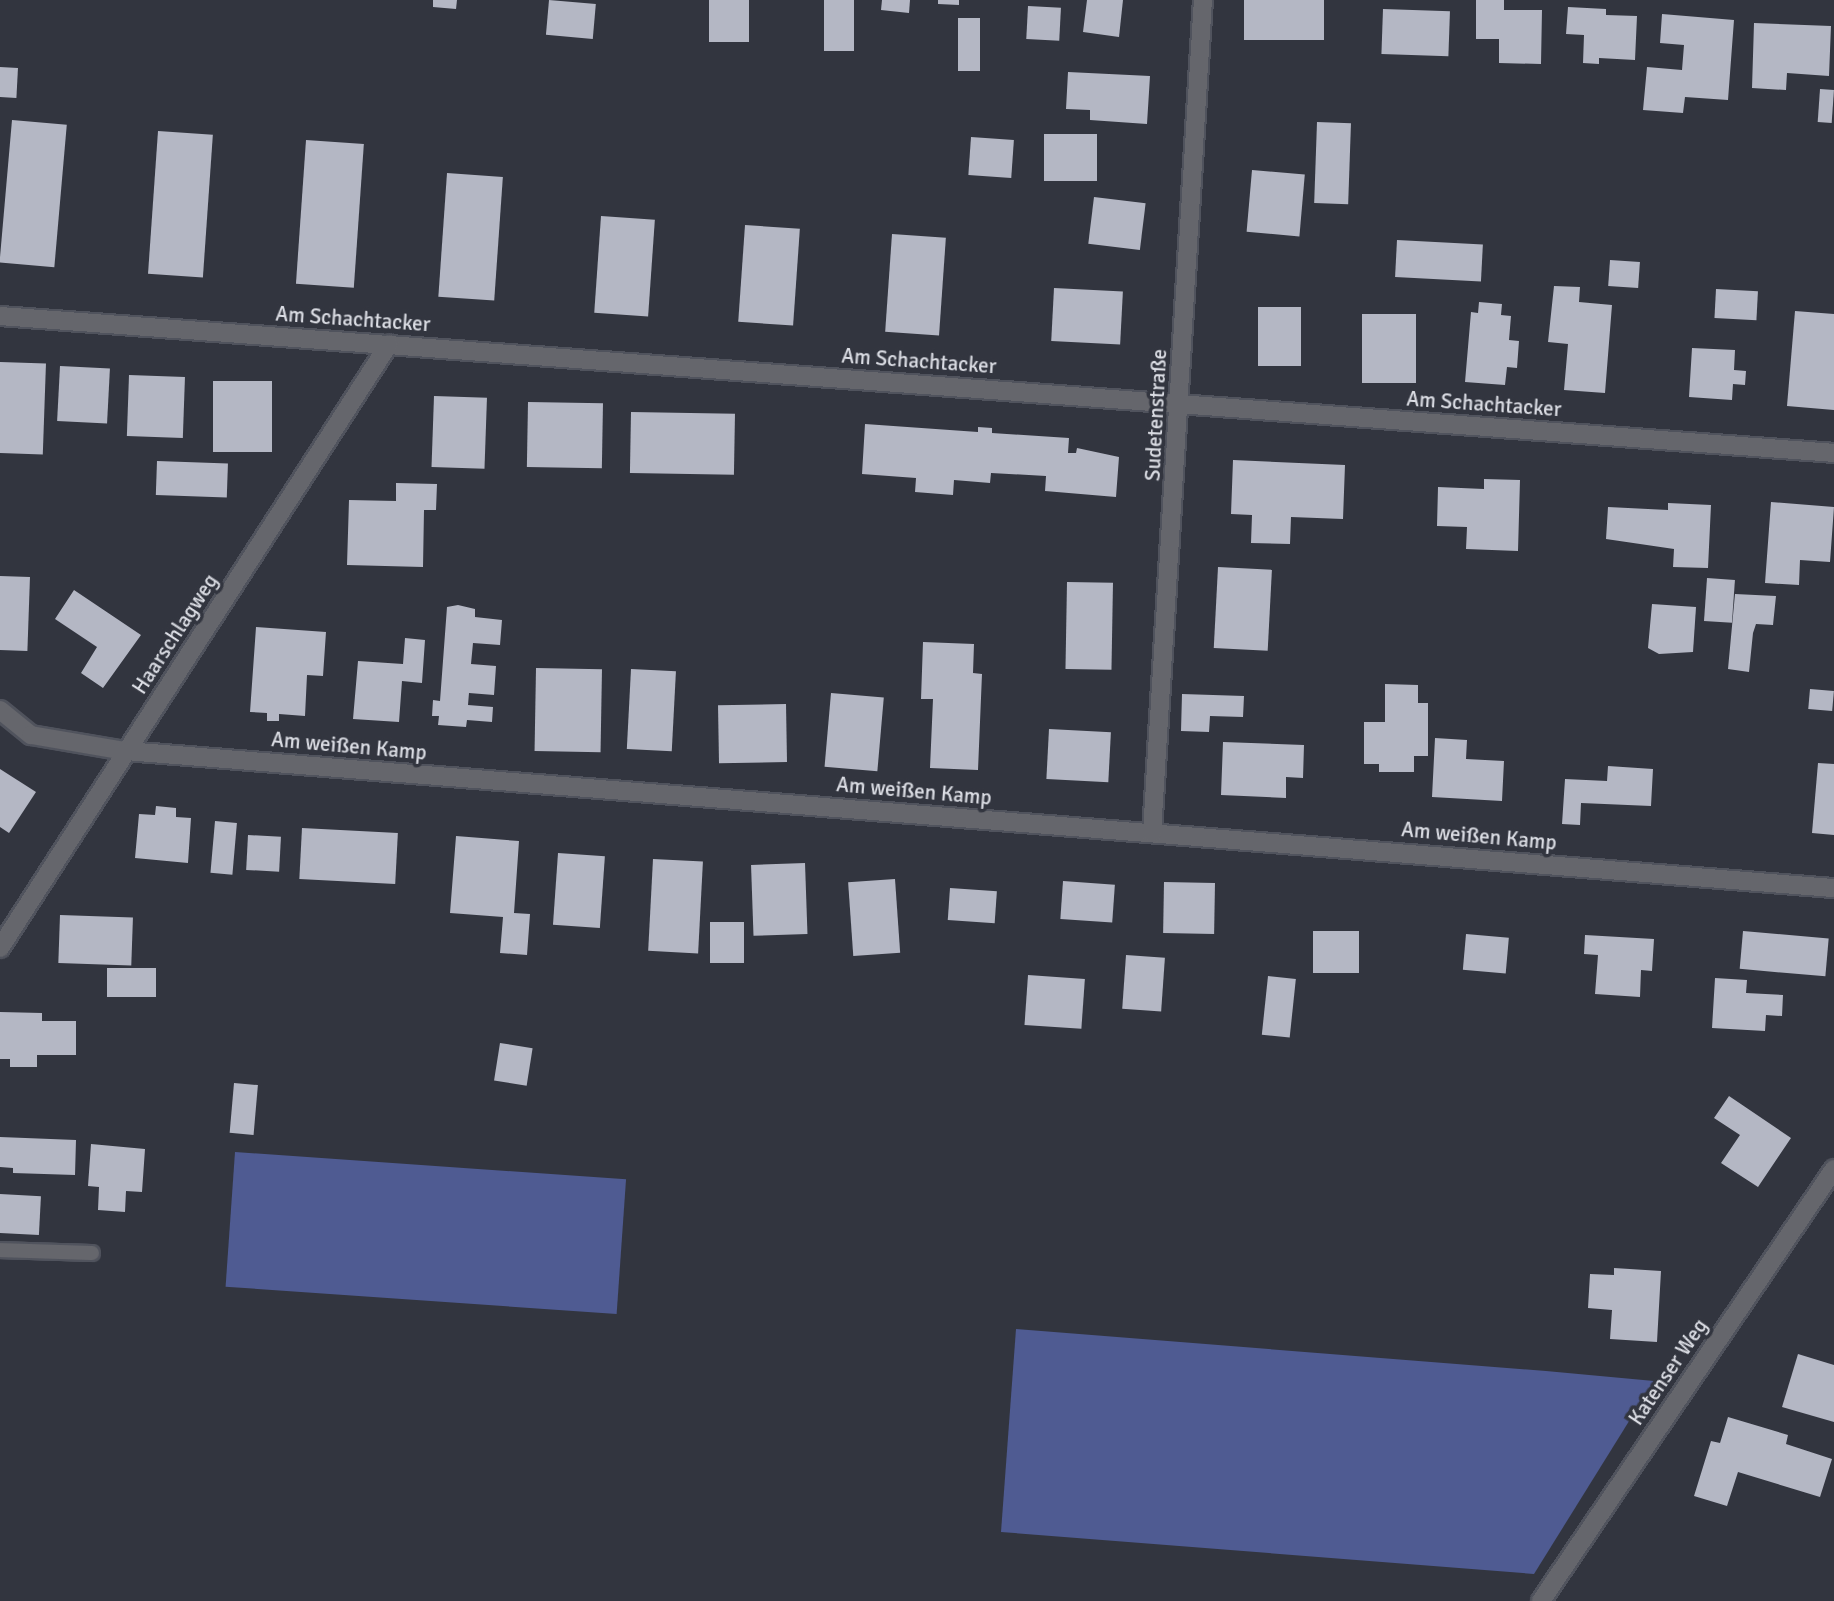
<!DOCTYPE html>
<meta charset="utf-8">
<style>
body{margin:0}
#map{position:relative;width:1834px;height:1601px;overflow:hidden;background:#32353f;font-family:Signika,sans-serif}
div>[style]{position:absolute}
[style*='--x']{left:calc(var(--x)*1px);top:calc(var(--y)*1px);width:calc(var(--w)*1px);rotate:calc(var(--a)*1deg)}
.green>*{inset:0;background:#4f5b92;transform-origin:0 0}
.building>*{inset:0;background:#b4b7c4;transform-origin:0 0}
.roads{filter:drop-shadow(2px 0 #50535d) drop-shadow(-2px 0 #50535d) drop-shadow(0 2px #50535d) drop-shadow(0 -2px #50535d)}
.service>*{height:14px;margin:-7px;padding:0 7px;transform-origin:7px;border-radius:7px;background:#65666c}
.minor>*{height:18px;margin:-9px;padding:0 9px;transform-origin:9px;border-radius:9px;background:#65666c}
span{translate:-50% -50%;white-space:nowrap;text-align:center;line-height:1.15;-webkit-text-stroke:7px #32353f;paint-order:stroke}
.street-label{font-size:21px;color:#dbdde4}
</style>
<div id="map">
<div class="green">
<div style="left:235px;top:1152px;width:392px;height:135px;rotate:4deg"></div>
<div style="clip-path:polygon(1016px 1329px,1546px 1371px,1654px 1381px,1534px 1574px,1001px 1532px)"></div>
</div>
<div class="building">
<div style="clip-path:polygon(433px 0,457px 0,456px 9px,433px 7px)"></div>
<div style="left:549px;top:0;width:47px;height:35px;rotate:5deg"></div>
<div style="left:709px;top:0;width:40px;height:42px"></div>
<div style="left:824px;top:0;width:30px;height:51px"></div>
<div style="clip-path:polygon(882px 0,910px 0,909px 13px,881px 10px)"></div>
<div style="clip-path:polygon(938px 0,959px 0,959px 5px,938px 4px)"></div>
<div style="clip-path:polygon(1087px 0,1123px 0,1119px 37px,1083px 32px)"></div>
<div style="left:1244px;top:0;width:80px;height:40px"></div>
<div style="clip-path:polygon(1476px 0,1504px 0,1504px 10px,1542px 10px,1541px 64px,1499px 63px,1499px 39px,1476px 39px)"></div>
<div style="left:1028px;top:6px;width:33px;height:33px;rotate:3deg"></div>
<div style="clip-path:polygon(1568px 7px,1606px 9px,1606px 15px,1637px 16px,1635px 60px,1599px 58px,1599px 64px,1583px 63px,1584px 35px,1566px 34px)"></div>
<div style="left:1383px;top:9px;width:67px;height:45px;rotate:2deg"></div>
<div style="clip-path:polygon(1662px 14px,1734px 20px,1728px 100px,1685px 97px,1683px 113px,1643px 110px,1647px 67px,1682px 70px,1684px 45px,1660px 43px)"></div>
<div style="left:958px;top:18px;width:22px;height:53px"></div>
<div style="clip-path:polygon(1754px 23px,1831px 26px,1829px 76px,1787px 73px,1786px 90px,1752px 88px)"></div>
<div style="left:0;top:67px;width:18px;height:30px;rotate:3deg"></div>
<div style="clip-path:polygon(1068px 72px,1150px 76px,1147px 124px,1090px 120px,1090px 110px,1066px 109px)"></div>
<div style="left:1820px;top:89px;width:14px;height:33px;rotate:4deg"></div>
<div style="left:12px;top:120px;width:55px;height:143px;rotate:5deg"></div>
<div style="left:1317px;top:122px;width:34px;height:81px;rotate:2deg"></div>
<div style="left:158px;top:131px;width:55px;height:143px;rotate:4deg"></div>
<div style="left:1044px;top:134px;width:53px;height:47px"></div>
<div style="left:971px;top:137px;width:43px;height:38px;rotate:4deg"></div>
<div style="left:306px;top:140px;width:58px;height:144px;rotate:4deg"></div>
<div style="left:1252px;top:170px;width:53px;height:62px;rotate:5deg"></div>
<div style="left:447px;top:173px;width:56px;height:124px;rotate:4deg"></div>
<div style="left:1094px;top:197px;width:52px;height:47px;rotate:7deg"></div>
<div style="left:601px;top:216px;width:54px;height:97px;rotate:4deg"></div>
<div style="left:745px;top:225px;width:55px;height:97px;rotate:4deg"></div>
<div style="left:892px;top:234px;width:54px;height:98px;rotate:4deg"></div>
<div style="left:1397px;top:240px;width:86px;height:37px;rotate:3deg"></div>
<div style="left:1610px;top:260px;width:30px;height:26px;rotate:4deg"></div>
<div style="clip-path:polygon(1554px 286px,1580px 287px,1579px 302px,1612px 305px,1605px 393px,1564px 390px,1568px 344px,1548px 342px)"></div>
<div style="left:1054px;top:288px;width:69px;height:53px;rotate:3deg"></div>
<div style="left:1716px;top:289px;width:42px;height:29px;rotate:3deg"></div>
<div style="clip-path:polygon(1479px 302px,1502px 304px,1501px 315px,1511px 316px,1509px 340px,1519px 341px,1517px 368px,1507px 367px,1505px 385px,1465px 382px,1471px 312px,1478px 313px)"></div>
<div style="left:1258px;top:307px;width:43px;height:59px"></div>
<div style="clip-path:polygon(1795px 311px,1834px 314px,1834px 410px,1787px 406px)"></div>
<div style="left:1362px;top:314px;width:54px;height:69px"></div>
<div style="clip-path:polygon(1692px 348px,1735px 350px,1734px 370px,1746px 371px,1745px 385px,1733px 384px,1732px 400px,1689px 397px)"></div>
<div style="left:0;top:362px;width:46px;height:91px;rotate:2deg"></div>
<div style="left:60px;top:366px;width:50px;height:55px;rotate:3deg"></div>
<div style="left:129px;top:375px;width:56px;height:61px;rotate:2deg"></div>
<div style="left:213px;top:381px;width:59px;height:71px"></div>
<div style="left:434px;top:396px;width:53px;height:71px;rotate:2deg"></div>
<div style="left:528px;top:402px;width:75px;height:65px;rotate:1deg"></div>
<div style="left:631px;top:412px;width:104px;height:61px;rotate:1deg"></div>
<div style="clip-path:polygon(865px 424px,978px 432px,978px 427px,992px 428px,992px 433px,1069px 438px,1068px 453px,1076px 453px,1077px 448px,1119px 457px,1116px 497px,1045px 491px,1046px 476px,991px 473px,990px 483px,954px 480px,953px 495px,915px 492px,916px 478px,862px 474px)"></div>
<div style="clip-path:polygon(1233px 460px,1345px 465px,1343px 519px,1291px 517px,1290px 544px,1251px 543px,1252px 515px,1231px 514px)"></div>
<div style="left:157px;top:461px;width:71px;height:34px;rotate:2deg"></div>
<div style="clip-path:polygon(1484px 479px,1520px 480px,1518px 551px,1466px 549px,1467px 527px,1437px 526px,1438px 487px,1484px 489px)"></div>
<div style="clip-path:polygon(396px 483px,437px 484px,436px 510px,424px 510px,423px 567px,347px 565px,349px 500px,396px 501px)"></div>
<div style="clip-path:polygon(1771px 502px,1834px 507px,1830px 562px,1800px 560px,1799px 585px,1765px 583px)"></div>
<div style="clip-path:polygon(1668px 503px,1711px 505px,1708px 568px,1673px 567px,1674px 549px,1606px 539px,1608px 507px,1668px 510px)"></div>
<div style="left:1218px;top:567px;width:54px;height:81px;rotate:3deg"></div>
<div style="left:0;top:576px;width:30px;height:74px;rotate:2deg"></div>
<div style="left:1707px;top:578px;width:28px;height:43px;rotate:4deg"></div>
<div style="left:1067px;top:582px;width:46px;height:87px;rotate:1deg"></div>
<div style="clip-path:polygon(74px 590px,141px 635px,103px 688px,81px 673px,97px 647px,55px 619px)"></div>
<div style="clip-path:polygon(1735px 594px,1776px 596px,1773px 625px,1756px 624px,1753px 633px,1749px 672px,1728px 669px)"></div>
<div style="clip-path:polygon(1652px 604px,1696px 607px,1693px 652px,1659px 654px,1648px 648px)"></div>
<div style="clip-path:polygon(458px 605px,475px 609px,475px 617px,502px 620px,500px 645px,473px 643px,471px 664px,496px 666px,494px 695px,469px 693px,468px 705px,493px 707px,492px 722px,467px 720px,466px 727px,438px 725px,439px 716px,432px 716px,433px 700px,440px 701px,447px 607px)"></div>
<div style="clip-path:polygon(256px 627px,326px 632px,323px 676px,307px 675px,305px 716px,279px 714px,279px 721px,267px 721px,267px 713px,250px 712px)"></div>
<div style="clip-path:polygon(405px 638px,425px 640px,422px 683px,402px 681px,399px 722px,353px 719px,358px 661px,403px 664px)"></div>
<div style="clip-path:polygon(923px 642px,974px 644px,973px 673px,982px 674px,978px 770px,930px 768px,933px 699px,921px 699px)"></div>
<div style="left:536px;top:668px;width:66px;height:83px;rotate:1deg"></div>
<div style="left:631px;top:669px;width:45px;height:80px;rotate:3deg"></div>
<div style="clip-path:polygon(1385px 684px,1418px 685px,1418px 703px,1428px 703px,1428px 756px,1414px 756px,1414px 772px,1379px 772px,1379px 764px,1364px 764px,1364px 722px,1385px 722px)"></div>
<div style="left:1810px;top:689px;width:24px;height:20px;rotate:5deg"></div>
<div style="left:831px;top:693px;width:53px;height:74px;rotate:5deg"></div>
<div style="clip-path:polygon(1182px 694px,1244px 696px,1243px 717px,1210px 716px,1209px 732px,1181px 731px)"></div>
<div style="left:786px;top:704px;width:58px;height:68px;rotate:89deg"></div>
<div style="left:1049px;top:729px;width:62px;height:50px;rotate:3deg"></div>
<div style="clip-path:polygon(1435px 738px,1467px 740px,1466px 759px,1504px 761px,1502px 801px,1432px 797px)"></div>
<div style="clip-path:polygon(1223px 742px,1304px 745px,1303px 778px,1286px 777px,1286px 798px,1221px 795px)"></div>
<div style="clip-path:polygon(1818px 763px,1834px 764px,1834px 835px,1812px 833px)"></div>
<div style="clip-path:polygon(1608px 766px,1653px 769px,1651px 806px,1581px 803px,1580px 825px,1562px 824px,1565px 779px,1607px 781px)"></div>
<div style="clip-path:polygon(0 769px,36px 792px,9px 833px,0 827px)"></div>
<div style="clip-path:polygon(156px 806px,176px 808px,176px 817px,191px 818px,188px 863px,135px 858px,139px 814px,155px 815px)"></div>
<div style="left:215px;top:821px;width:22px;height:52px;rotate:5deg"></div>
<div style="left:302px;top:828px;width:96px;height:51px;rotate:3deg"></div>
<div style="left:248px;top:835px;width:33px;height:35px;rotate:3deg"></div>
<div style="clip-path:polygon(456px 836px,519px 841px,514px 913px,530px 914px,527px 955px,500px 953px,503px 917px,450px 913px)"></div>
<div style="left:558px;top:853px;width:47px;height:72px;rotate:4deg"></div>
<div style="left:653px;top:859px;width:50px;height:92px;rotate:3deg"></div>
<div style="left:805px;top:863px;width:71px;height:54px;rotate:88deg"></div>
<div style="left:895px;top:879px;width:74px;height:47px;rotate:86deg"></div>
<div style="left:1063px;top:881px;width:52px;height:38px;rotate:4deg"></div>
<div style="left:1164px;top:882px;width:51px;height:51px;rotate:1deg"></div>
<div style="left:950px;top:888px;width:47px;height:32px;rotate:4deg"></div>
<div style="left:60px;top:915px;width:73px;height:48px;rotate:2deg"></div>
<div style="left:710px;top:922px;width:34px;height:41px"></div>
<div style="left:1313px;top:931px;width:46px;height:42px"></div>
<div style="left:1743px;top:931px;width:86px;height:38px;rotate:5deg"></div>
<div style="left:1466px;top:934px;width:43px;height:36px;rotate:5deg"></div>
<div style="clip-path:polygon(1585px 935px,1654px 939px,1652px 971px,1641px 970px,1640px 997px,1595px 994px,1598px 955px,1584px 954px)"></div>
<div style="left:1126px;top:955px;width:39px;height:54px;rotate:4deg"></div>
<div style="left:107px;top:968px;width:49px;height:29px"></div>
<div style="left:1028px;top:975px;width:57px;height:50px;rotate:4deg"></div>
<div style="left:1268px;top:976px;width:28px;height:59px;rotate:6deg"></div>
<div style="clip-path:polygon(1715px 978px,1747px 980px,1746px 993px,1783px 995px,1782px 1016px,1766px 1015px,1765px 1031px,1712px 1028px)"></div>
<div style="clip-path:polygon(0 1012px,42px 1013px,42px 1021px,76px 1021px,76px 1055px,37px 1055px,37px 1067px,10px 1067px,10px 1059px,0 1059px)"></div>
<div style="left:500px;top:1043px;width:33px;height:38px;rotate:9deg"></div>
<div style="left:234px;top:1083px;width:24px;height:50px;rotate:5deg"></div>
<div style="clip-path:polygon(1729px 1096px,1791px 1138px,1758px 1187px,1721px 1163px,1740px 1135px,1714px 1118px)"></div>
<div style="clip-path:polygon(0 1137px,76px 1140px,75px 1175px,13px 1173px,13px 1168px,0 1167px)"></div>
<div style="clip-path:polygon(91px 1144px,145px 1149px,142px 1192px,126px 1191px,125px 1212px,98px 1210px,99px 1187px,88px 1186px)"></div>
<div style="left:0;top:1194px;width:41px;height:39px;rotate:3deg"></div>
<div style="clip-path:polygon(1614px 1268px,1661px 1271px,1657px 1342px,1610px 1339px,1612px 1310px,1588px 1308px,1590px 1274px,1614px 1275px)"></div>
<div style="clip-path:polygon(1798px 1354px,1834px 1365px,1834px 1422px,1782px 1407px)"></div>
<div style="clip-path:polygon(1728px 1417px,1788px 1435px,1786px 1444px,1832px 1459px,1820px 1497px,1738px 1472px,1727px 1506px,1694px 1496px,1711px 1441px,1720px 1443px)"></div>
</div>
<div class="roads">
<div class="service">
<div style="--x:0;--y:1250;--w:92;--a:1.9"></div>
</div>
<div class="minor">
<div style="--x:0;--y:316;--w:1839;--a:4.27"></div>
<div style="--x:0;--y:710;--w:40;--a:39"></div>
<div style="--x:31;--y:735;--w:96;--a:9.6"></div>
<div style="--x:126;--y:751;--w:1713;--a:4.59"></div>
<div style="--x:1152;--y:833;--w:835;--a:-86.5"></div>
<div style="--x:0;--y:948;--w:718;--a:-57.22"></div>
<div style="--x:1541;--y:1601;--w:522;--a:-55.85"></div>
</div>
</div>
<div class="street-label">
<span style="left:353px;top:319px;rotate:4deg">Am Schachtacker</span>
<span style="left:919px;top:361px;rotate:4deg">Am Schachtacker</span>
<span style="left:1484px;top:404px;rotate:4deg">Am Schachtacker</span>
<span style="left:1156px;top:415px;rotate:-87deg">Sudetenstraße</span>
<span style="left:175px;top:634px;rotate:-57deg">Haarschlagweg</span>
<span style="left:349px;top:746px;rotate:5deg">Am weißen Kamp</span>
<span style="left:914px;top:791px;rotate:5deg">Am weißen Kamp</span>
<span style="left:1479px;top:836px;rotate:5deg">Am weißen Kamp</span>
<span style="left:1668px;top:1372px;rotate:-56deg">Katenser Weg</span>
</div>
</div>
